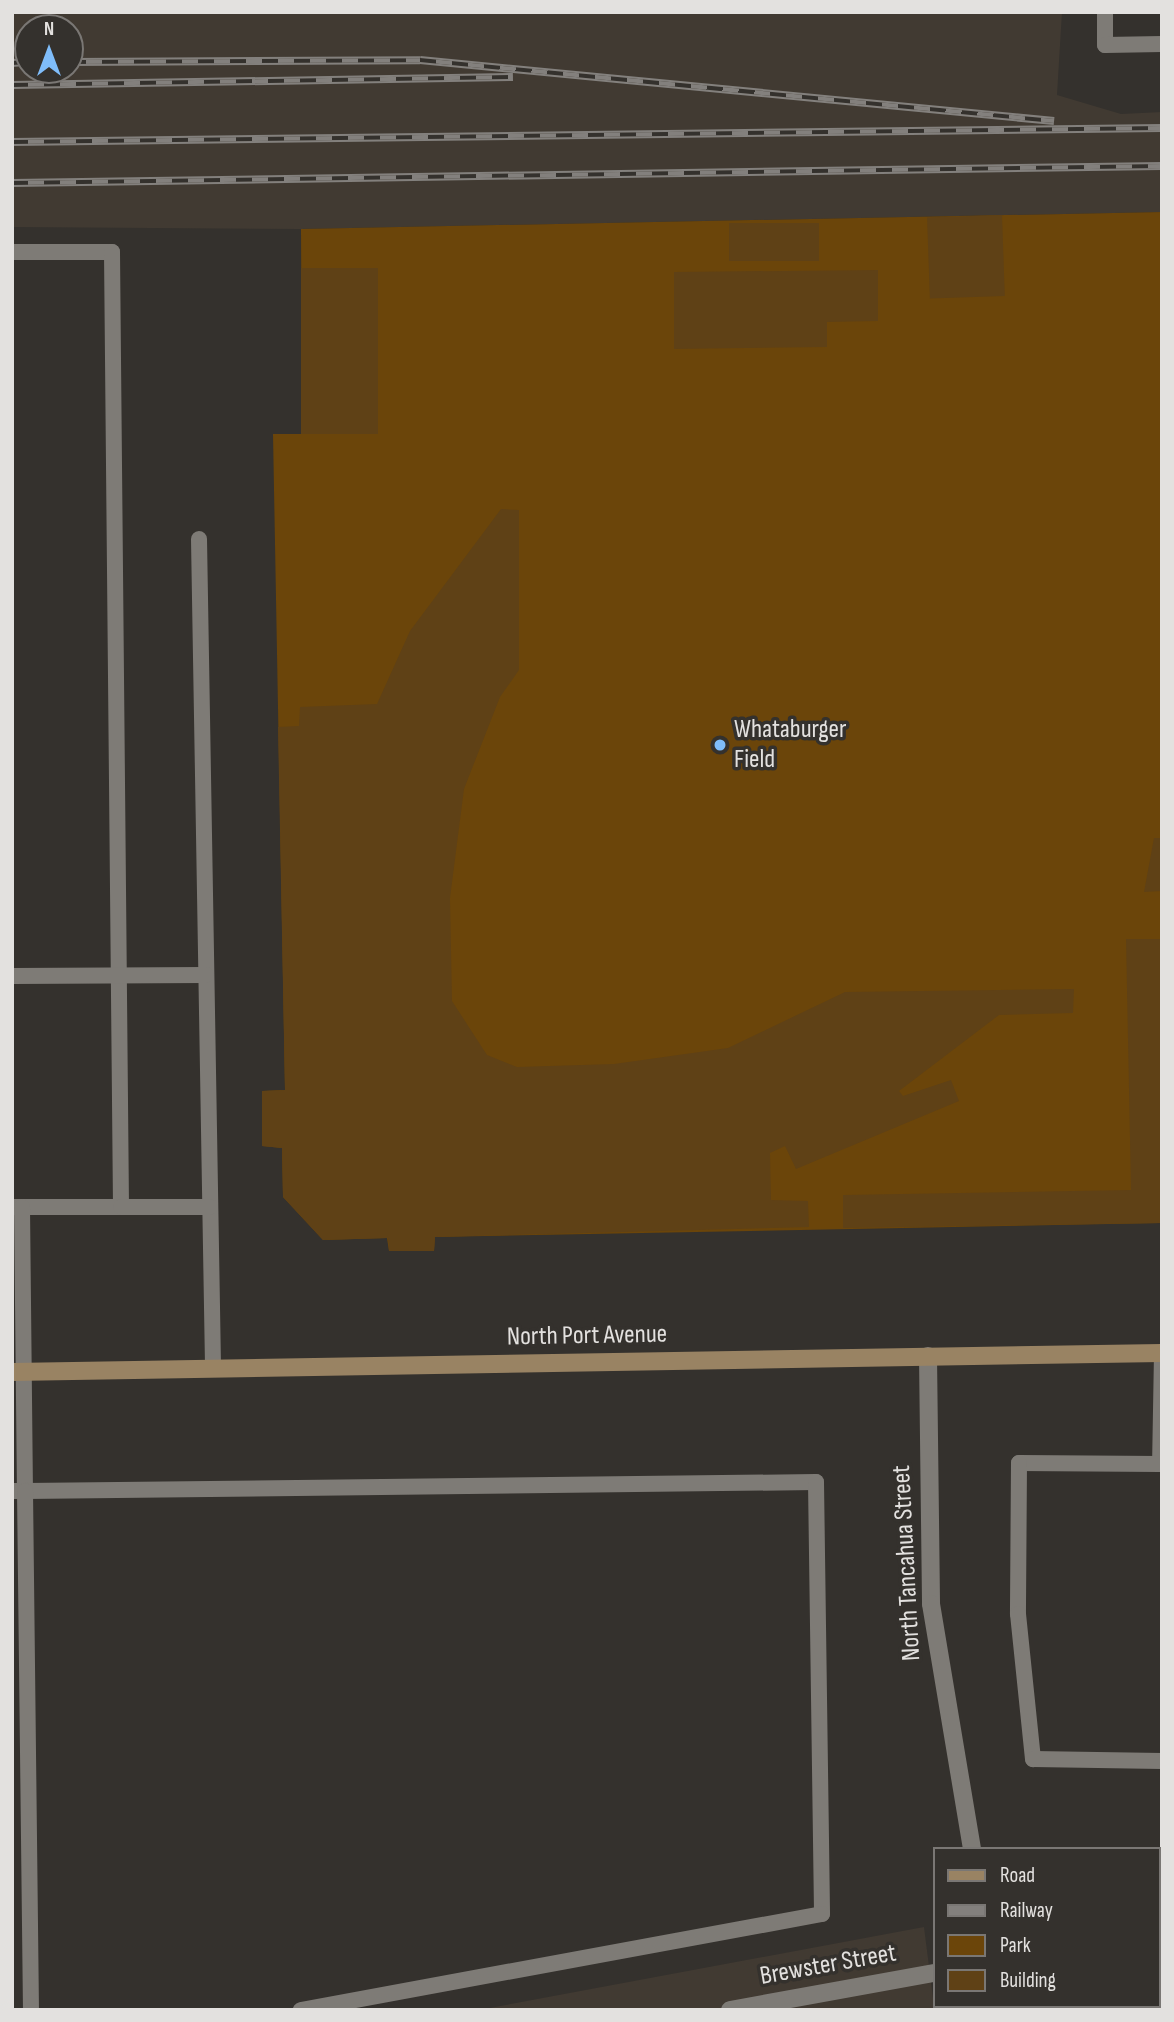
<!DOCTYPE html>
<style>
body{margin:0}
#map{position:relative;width:1174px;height:2022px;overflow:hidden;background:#34312d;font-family:"Sofia Sans Condensed",sans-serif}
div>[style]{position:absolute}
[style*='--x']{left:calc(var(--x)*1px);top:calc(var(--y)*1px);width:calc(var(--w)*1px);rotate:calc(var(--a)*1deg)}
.built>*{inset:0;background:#413a32}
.green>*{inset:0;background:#6b450a}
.building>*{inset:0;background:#5f4116;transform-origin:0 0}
.lane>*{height:16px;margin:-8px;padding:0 8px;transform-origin:8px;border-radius:8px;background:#7e7b76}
.street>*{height:18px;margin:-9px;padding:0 9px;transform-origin:9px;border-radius:9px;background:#7e7b76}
.secondary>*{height:18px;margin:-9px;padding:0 9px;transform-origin:9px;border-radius:9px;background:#998363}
.rail>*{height:8px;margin-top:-4px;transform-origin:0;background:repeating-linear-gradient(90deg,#34312d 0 16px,#83807d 0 32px);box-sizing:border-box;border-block:2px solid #83807d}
.dots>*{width:19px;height:19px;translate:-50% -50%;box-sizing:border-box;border:4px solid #34312d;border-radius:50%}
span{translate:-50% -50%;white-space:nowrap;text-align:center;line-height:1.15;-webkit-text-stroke:7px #34312d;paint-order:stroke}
.poi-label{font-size:26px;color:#e3e1df}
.left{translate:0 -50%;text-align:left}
.street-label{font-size:26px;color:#e3e1df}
.frame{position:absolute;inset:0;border:14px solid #e3e1df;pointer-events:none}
.legend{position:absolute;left:933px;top:1847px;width:228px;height:161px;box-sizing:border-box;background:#34312d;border:2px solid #7a7774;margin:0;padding:9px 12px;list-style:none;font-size:21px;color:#e3e1df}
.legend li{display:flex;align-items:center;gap:14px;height:35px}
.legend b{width:35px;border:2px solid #7a7774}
.north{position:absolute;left:14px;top:14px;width:70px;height:70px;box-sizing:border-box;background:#34312d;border:2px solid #7a7774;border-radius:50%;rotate:0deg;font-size:19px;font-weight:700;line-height:28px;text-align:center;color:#e3e1df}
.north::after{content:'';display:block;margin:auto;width:24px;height:32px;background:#7fbdfa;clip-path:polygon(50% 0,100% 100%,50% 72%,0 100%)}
</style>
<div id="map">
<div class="built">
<div style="clip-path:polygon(evenodd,12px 12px,1062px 12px,1057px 95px,1121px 114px,1162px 112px,1162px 212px,301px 229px,12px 227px,12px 12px,28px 28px,70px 28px,70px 70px,28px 70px,28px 28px)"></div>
<div style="clip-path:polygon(924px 1927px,934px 2006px,941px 2010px,479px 2010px)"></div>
</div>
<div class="green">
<div style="clip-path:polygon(1162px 212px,1162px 1223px,435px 1237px,434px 1251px,389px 1251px,387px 1238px,323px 1240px,283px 1197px,282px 1148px,262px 1146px,262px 1091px,285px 1090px,273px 434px,302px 434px,301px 229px)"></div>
</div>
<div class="building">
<div style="left:1002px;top:215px;width:81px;height:75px;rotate:88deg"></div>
<div style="left:729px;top:223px;width:90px;height:38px"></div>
<div style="left:301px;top:268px;width:77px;height:166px"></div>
<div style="clip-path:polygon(878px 270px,878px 321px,827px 322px,827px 347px,674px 349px,674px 272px)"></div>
<div style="clip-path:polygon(501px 509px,519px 510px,519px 670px,500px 697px,464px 789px,450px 898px,452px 1001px,487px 1055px,517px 1067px,614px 1064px,728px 1048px,845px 992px,1074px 989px,1073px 1013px,999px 1015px,899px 1091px,903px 1096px,951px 1080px,959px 1101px,796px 1169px,785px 1146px,770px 1153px,771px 1200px,808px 1201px,809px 1227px,435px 1237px,434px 1251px,389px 1251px,388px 1238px,323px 1240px,283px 1197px,282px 1148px,262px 1146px,262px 1091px,285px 1090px,278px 727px,299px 726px,300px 707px,377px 704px,410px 631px)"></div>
<div style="clip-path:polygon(1154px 838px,1162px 838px,1162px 891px,1144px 892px)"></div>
<div style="clip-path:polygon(1126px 939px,1162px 939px,1162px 1223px,843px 1228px,843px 1195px,1131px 1190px)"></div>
</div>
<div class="lane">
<div style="--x:1105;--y:12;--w:33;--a:90"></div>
<div style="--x:1105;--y:45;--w:57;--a:-1"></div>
<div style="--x:12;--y:252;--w:100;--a:0"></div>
<div style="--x:112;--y:252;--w:955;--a:89.46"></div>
<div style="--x:121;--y:1207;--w:108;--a:180"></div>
<div style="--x:199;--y:539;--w:830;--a:89.03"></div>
<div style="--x:12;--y:976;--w:194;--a:-0.3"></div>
<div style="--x:22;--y:1207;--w:284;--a:89.4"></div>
<div style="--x:25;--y:1491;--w:791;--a:-0.65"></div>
<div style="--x:816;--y:1482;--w:432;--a:89.2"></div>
<div style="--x:822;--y:1914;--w:530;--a:169.56"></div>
<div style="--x:121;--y:1207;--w:89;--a:0"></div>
<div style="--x:1162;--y:1353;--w:111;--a:91"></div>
<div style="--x:1160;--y:1464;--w:141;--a:-179.6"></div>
<div style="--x:1019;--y:1463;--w:151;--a:90.4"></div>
<div style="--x:1018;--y:1614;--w:146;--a:84.1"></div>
<div style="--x:1033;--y:1759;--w:129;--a:0.9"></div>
<div style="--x:12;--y:1491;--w:13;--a:0"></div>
<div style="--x:25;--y:1491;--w:519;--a:89.34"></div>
</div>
<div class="street">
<div style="--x:928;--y:1356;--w:248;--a:89.3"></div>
<div style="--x:931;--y:1604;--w:248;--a:80.5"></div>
<div style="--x:1158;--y:1930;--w:4;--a:-14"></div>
<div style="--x:1002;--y:2006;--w:4;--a:76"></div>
<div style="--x:730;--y:2010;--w:207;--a:-10.3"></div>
</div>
<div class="secondary">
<div style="--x:12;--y:1372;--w:1150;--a:-0.95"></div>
</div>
<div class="rail">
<div style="--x:70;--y:62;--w:350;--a:-0.3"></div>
<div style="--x:420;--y:60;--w:637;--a:5.5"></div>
<div style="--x:12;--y:63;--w:16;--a:-4"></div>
<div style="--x:12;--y:85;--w:501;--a:-0.91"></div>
<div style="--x:12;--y:142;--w:1150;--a:-0.7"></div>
<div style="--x:12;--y:183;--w:1150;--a:-0.85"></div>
</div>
<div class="dots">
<div style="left:720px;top:745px;background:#7fbdfa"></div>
</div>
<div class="poi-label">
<span class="left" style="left:734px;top:745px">Whataburger<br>Field</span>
</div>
<div class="street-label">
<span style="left:587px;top:1336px;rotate:-1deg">North Port Avenue</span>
<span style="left:907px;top:1563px;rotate:-93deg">North Tancahua Street</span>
<span style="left:828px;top:1965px;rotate:-10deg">Brewster Street</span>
</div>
<div class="frame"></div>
<ul class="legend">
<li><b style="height:9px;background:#998363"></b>Road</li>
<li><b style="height:9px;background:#83807d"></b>Railway</li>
<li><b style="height:19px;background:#6b450a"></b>Park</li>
<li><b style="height:19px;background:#5f4116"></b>Building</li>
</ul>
<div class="north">N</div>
</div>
